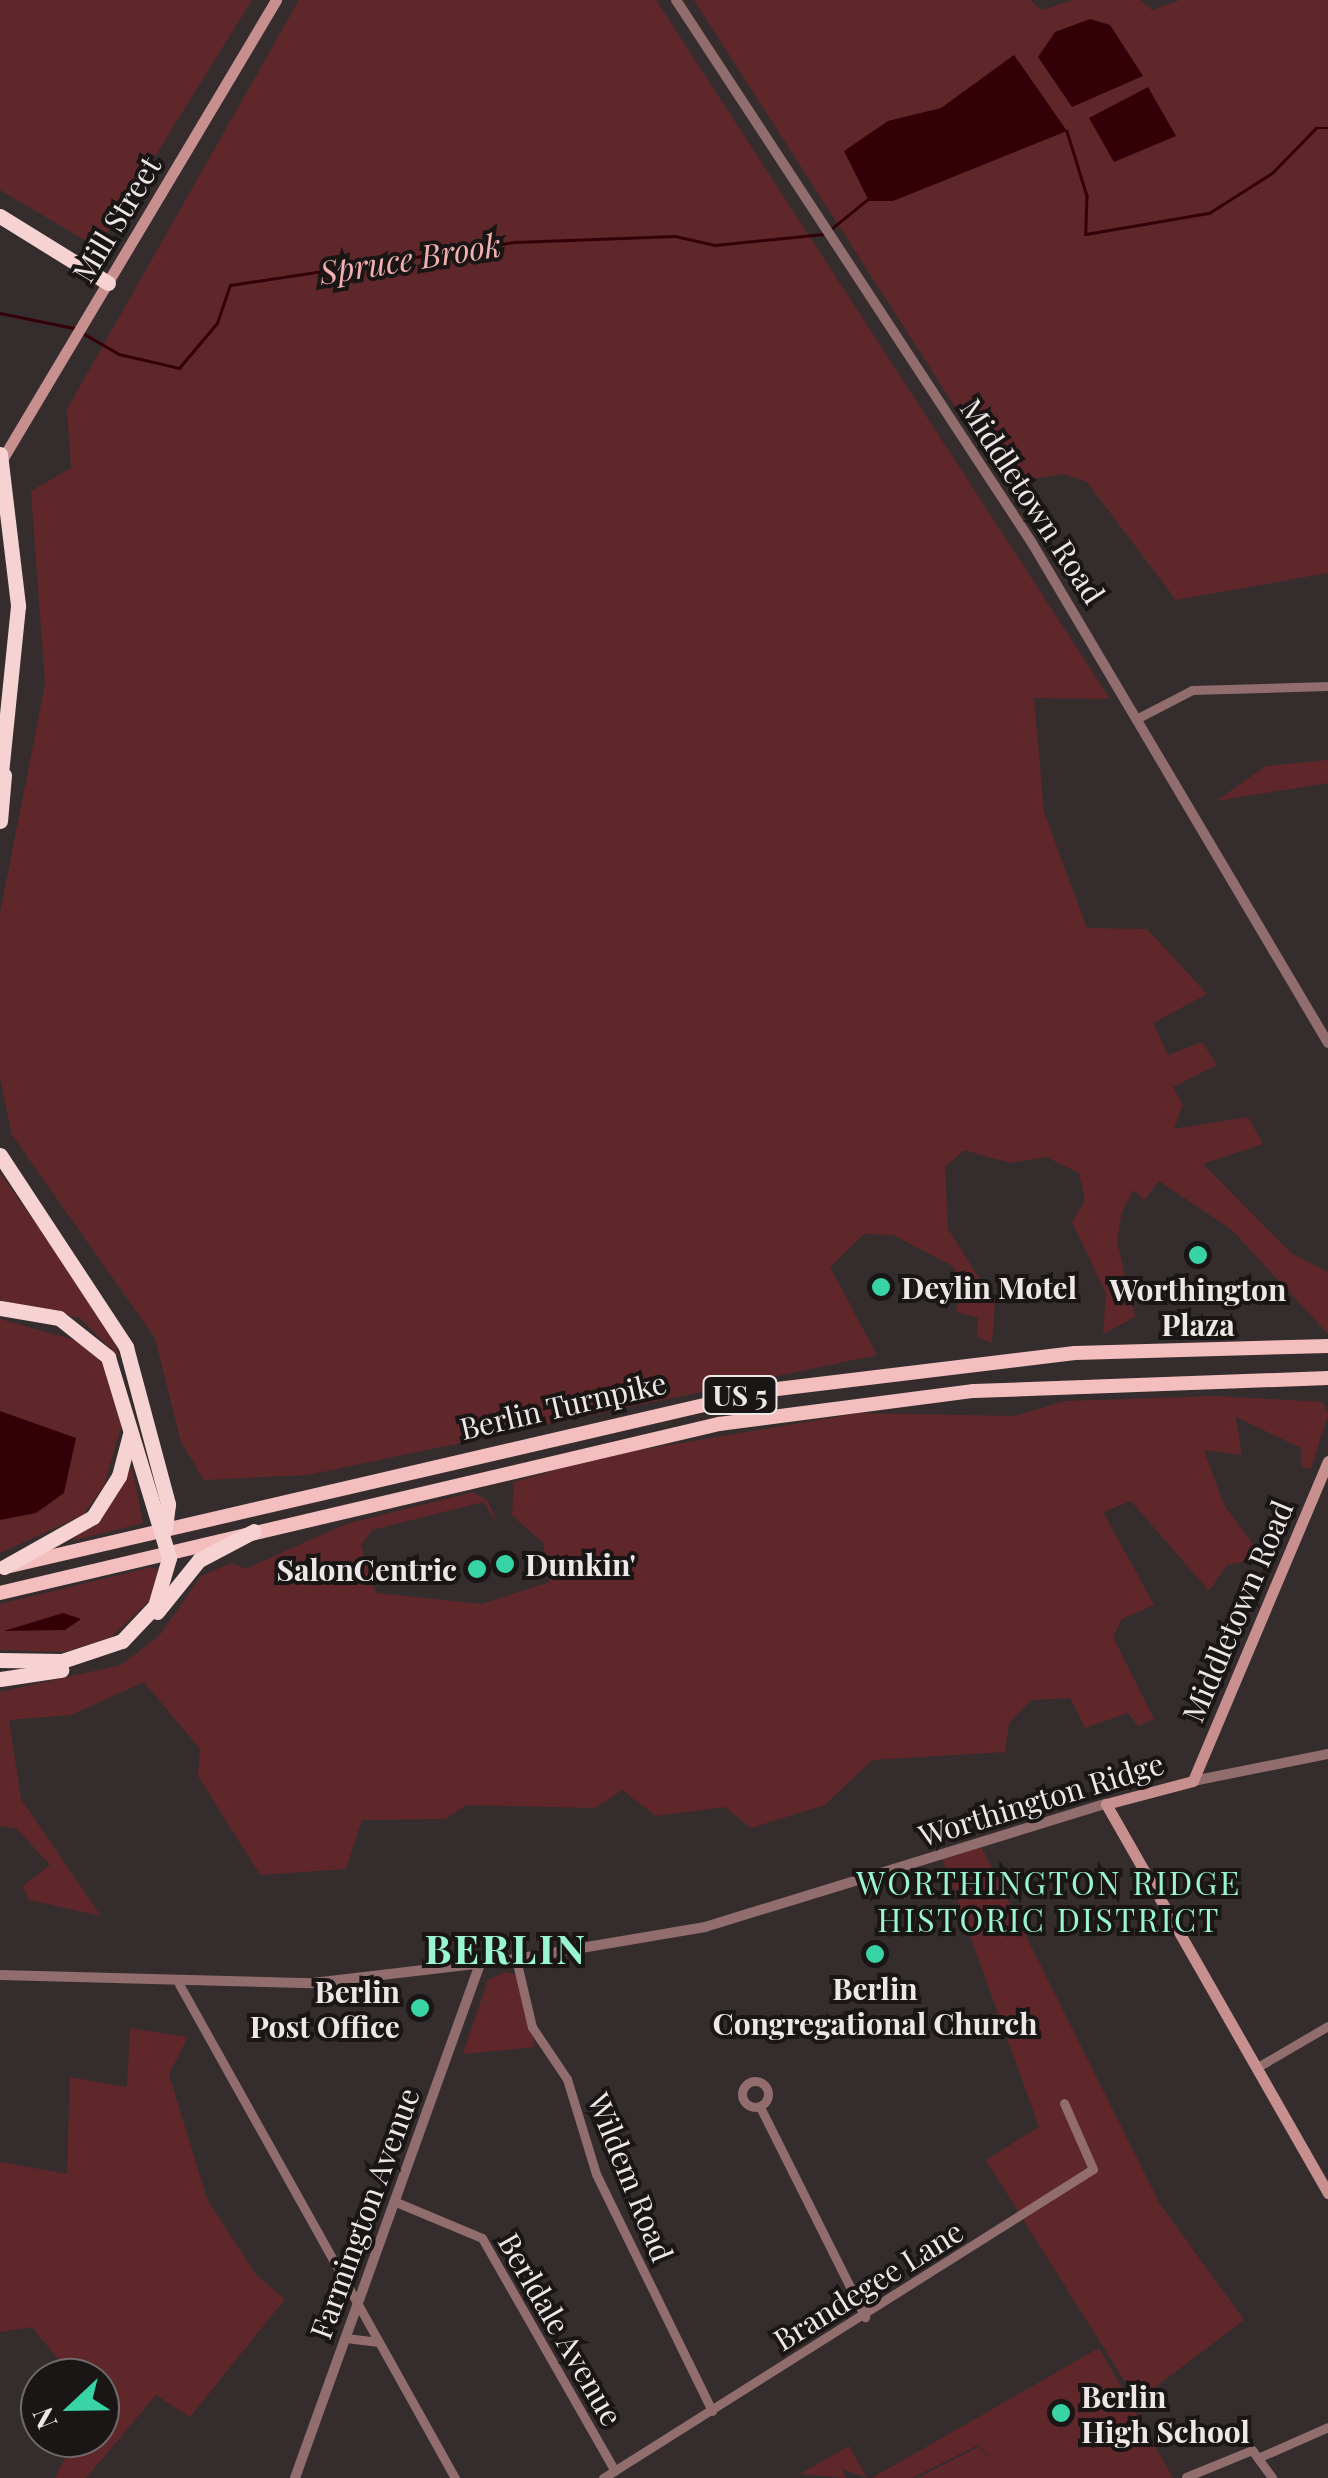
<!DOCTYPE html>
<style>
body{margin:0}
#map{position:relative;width:1328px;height:2478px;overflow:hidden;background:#352d2d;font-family:"Playfair Display",serif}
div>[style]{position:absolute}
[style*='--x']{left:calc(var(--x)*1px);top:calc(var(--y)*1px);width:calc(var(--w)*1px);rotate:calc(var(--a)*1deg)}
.green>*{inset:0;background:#5f272a}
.water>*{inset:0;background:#340008}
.stream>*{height:2.5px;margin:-1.25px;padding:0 1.25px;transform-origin:1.25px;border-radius:1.25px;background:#340008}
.minor>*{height:9px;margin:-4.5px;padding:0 4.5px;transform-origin:4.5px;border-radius:4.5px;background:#916d6d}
.minor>.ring{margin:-4.5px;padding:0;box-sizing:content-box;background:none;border:9px solid #916d6d;border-radius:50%}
.tertiary>*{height:10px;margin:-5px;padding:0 5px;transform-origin:5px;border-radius:5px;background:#916d6d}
.secondary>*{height:11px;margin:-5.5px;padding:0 5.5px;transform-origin:5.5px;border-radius:5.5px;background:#c88f8f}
.trunk>*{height:14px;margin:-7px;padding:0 7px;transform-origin:7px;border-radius:7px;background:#f4bebe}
.motorway>*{height:15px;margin:-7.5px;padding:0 7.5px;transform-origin:7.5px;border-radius:7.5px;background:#f6d2d2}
.dots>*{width:28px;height:28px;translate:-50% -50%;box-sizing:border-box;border:5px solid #1a1616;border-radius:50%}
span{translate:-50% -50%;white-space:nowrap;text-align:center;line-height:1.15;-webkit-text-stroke:8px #1a1616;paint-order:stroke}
.shield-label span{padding:2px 8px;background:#1a1616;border:2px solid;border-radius:8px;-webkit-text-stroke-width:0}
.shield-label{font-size:28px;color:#ede7e7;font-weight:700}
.street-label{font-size:30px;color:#ede7e7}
.poi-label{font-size:30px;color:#ede7e7;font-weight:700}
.left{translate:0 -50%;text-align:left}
.right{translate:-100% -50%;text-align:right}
.water-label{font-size:32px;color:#f4b0b1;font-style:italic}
.neighbourhood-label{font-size:32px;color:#9af5d2;letter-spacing:2.5px}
.district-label{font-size:40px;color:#9af5d2;font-weight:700;letter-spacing:2.5px}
.north{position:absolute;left:20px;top:2358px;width:100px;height:100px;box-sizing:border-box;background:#1a1616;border:2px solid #6e6a6a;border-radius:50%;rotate:248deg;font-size:28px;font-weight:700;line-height:40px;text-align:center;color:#ede7e7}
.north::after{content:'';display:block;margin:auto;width:35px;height:45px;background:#38d4a6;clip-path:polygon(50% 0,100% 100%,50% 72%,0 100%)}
</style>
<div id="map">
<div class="green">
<div style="clip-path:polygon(0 0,252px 0,98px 248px,0 190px)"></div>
<div style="clip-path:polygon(299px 0,656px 0,1110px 699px,1034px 698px,1044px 812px,1087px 928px,1147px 929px,1207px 994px,1153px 1023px,1168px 1055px,1202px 1042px,1217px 1065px,1173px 1087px,1183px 1105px,1174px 1129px,1248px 1117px,1263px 1144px,1203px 1164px,1291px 1253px,1328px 1272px,1328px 1334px,1232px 1230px,1159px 1181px,1144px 1200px,1133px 1190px,1122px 1212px,1117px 1242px,1135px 1317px,1103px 1334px,1106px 1293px,1072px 1222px,1085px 1201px,1079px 1173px,1046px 1157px,1010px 1163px,964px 1150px,945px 1167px,948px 1229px,995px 1303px,992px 1343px,977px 1337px,978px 1318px,956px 1312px,962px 1282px,953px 1266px,893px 1235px,864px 1234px,830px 1267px,877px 1355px,308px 1475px,204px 1480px,181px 1442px,155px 1338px,12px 1135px,0 1078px,0 913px,45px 684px,31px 491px,71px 468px,67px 409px)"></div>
<div style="clip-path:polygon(evenodd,694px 0,1030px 0,1042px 10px,1074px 0,1140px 0,1152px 10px,1180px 0,1328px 0,1328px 573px,1176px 600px,1087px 482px,1064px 474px,1004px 483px,694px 0,1014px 56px,1066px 131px,893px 201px,869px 200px,888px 121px,941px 109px,1014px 56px)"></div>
<div style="clip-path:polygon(1328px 760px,1328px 783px,1216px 801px,1266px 766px)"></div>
<div style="clip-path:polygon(0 1173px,107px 1323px,120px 1358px,80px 1318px,0 1300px)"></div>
<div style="clip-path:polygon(0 1319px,85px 1343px,106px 1368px,122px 1424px,104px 1486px,83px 1515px,0 1553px)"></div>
<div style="clip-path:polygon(1215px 1396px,1323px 1402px,1328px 1414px,1311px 1469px,1301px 1467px,1301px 1448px,1236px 1417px,1242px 1455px,1204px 1450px,1224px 1505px,1253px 1544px,1253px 1560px,1227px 1565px,1209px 1591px,1131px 1501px,1103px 1512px,1154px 1605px,1122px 1619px,1113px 1637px,1154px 1719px,1138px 1726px,1128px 1713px,1085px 1728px,1070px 1698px,1031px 1700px,1009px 1723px,1005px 1752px,872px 1760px,825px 1805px,751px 1828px,725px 1807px,656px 1816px,622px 1790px,595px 1808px,466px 1805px,445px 1819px,362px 1820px,346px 1869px,260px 1875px,198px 1776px,200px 1749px,144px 1682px,71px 1715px,9px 1720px,21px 1799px,101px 1916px,29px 1900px,23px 1886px,50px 1865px,17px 1829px,0 1826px,0 1692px,121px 1665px,159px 1636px,201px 1576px,232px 1563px,245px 1569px,346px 1524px,473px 1492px,488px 1501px,498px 1524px,483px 1502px,372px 1530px,361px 1545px,376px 1593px,482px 1604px,550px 1582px,543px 1543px,512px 1515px,514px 1482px,605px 1456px,859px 1413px,1014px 1416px,1065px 1401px)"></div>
<div style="clip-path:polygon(132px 1467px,143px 1523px,71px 1541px,101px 1517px)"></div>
<div style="clip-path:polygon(152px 1567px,160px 1570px,149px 1601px,110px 1638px,64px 1652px,0 1650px,0 1604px)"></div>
<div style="clip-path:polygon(978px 1840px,1160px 2204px,1244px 2320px,1137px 2401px,986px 2160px,1039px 2127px,939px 1850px)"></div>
<div style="clip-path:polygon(506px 1972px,517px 1975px,535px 2047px,463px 2054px,488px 1980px)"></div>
<div style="clip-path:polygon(130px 2028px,188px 2037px,169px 2074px,207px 2199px,257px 2276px,285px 2299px,190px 2417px,156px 2395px,86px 2478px,55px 2478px,75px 2438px,100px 2438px,100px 2378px,73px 2378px,32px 2327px,0 2332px,0 2162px,67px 2174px,70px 2077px,127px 2087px)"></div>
<div style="clip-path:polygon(1099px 2348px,1173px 2478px,917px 2478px,978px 2447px,999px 2466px,978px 2445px,912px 2478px,872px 2478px)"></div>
<div style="clip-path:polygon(849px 2446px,867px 2478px,842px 2469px,846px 2478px,800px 2474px)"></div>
</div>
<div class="water">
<div style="clip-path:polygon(1090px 19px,1110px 25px,1143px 76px,1072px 107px,1038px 57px,1055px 32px)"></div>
<div style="clip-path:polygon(1014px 55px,1067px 131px,893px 201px,869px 201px,844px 151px,888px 121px,941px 108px)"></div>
<div style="clip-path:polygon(1148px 87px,1176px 136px,1114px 162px,1089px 118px)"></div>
<div style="clip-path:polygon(0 1411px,76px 1438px,64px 1493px,36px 1513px,0 1520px)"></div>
<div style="clip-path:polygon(63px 1613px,81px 1619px,65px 1630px,4px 1631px)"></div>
</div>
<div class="stream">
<div style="--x:1067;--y:131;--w:68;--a:72.9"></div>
<div style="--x:1087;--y:196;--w:38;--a:92"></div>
<div style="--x:1086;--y:234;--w:125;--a:-9.7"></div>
<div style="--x:1209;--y:213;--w:75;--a:-32.4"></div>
<div style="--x:1272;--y:173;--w:63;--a:-45.6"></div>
<div style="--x:1316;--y:128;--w:12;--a:0"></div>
<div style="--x:830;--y:230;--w:49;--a:-39.2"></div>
<div style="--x:0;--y:313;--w:76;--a:11.5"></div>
<div style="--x:81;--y:332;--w:44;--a:30.1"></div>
<div style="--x:119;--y:354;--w:62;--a:13.1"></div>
<div style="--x:179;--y:368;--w:59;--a:-49.8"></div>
<div style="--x:217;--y:323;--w:40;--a:-71.1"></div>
<div style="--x:230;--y:285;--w:289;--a:-8.6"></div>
<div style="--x:516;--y:242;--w:159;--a:-2.2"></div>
<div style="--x:675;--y:236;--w:41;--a:12.7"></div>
<div style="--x:715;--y:245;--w:109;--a:-5.8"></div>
</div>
<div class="minor">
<div style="--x:1138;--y:718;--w:61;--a:-27.4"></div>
<div style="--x:1192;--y:690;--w:136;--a:-1.7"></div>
<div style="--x:516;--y:1959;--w:70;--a:76.8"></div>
<div style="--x:532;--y:2027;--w:63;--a:56.1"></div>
<div style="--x:567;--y:2079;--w:99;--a:73"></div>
<div style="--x:596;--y:2174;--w:264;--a:63.9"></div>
<div style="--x:179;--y:1984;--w:566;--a:60.81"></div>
<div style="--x:1256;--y:2068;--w:83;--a:-30.3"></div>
<div class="ring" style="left:742px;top:2081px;width:17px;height:17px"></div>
<div style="--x:760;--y:2107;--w:235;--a:63.4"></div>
<div style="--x:396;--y:2202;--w:93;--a:22.7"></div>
<div style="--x:482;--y:2238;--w:268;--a:60.3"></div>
<div style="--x:346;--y:2338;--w:31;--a:7"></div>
<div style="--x:1260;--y:2457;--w:74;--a:-23.8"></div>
<div style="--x:1186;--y:2477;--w:71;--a:-22.2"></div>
<div style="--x:1252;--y:2450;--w:34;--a:54"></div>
<div style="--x:603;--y:2478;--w:579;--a:-32.24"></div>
<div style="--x:1093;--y:2169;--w:72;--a:-113.7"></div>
</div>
<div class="tertiary">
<div style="--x:676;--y:0;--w:649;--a:56.75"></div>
<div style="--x:1032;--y:543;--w:581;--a:59.37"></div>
<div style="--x:1193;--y:1781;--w:138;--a:-11.3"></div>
<div style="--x:0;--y:1975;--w:313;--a:1.5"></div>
<div style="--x:313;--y:1983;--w:204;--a:-6.7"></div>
<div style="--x:516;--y:1959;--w:192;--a:-9.6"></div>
<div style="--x:705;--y:1927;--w:419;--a:-17.1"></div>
<div style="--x:295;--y:2478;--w:546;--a:-70.21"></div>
</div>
<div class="secondary">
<div style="--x:0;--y:463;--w:539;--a:-59.2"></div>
<div style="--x:1328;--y:1461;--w:347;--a:112.9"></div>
<div style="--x:1193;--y:1781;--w:90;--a:165.2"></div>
<div style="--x:1106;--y:1804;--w:448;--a:60.3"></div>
</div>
<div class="trunk">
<div style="--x:10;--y:1566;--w:779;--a:-13.06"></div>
<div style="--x:769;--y:1390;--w:308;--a:-6.9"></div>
<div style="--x:1075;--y:1353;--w:253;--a:-1.6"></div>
<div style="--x:0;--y:1593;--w:739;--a:-13.23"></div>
<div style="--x:719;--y:1424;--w:257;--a:-7.4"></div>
<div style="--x:974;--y:1391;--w:354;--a:-2.1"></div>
</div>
<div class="motorway">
<div style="--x:0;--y:216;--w:127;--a:31.8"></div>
<div style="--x:0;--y:454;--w:153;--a:83.2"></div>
<div style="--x:18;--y:606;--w:178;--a:95.8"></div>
<div style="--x:0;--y:821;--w:46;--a:-85"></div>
<div style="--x:0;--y:1155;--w:230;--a:56.7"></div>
<div style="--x:126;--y:1347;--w:163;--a:75"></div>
<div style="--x:168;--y:1504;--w:25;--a:97"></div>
<div style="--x:0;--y:1308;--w:60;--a:9.6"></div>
<div style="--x:59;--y:1318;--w:63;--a:38.5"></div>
<div style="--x:108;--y:1357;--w:210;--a:73.1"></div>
<div style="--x:169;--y:1558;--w:50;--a:106.3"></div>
<div style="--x:155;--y:1606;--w:48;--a:133.3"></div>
<div style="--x:122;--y:1641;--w:63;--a:161.6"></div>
<div style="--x:62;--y:1661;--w:62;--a:-179.1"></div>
<div style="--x:4;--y:1567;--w:102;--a:-29.3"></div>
<div style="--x:93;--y:1517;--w:49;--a:-57.6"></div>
<div style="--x:119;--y:1476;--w:43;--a:-75.3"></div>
<div style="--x:157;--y:1612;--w:67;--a:-51.1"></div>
<div style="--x:199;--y:1560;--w:62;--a:-27.8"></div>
<div style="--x:0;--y:1679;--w:62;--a:-8.4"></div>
</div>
<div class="dots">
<div style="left:1198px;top:1255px;background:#38d4a6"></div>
<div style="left:881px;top:1287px;background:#38d4a6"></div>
<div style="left:505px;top:1564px;background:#38d4a6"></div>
<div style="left:477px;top:1569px;background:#38d4a6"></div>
<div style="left:875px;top:1954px;background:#38d4a6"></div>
<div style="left:420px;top:2008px;background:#38d4a6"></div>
<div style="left:1061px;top:2413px;background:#38d4a6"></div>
</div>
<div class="shield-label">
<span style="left:740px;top:1395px">US 5</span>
</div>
<div class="street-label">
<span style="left:116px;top:219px;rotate:-59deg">Mill Street</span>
<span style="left:1033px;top:501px;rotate:57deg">Middletown Road</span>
<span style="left:563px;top:1405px;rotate:-13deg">Berlin Turnpike</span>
<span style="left:1237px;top:1611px;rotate:-67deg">Middletown Road</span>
<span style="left:1041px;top:1799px;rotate:-17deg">Worthington Ridge</span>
<span style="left:631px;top:2177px;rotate:68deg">Wildem Road</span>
<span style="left:364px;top:2213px;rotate:-70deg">Farmington Avenue</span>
<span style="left:868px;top:2285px;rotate:-32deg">Brandegee Lane</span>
<span style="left:561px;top:2329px;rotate:60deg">Berldale Avenue</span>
</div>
<div class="poi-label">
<span class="left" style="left:901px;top:1287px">Deylin Motel</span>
<span style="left:1198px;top:1306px">Worthington<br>Plaza</span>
<span class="left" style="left:525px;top:1564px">Dunkin'</span>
<span class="right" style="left:457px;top:1569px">SalonCentric</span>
<span style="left:875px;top:2005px">Berlin<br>Congregational Church</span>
<span class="right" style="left:400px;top:2008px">Berlin<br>Post Office</span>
<span class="left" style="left:1081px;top:2413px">Berlin<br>High School</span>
</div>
<div class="water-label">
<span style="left:410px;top:258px;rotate:-9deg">Spruce Brook</span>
</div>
<div class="neighbourhood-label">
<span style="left:1049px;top:1901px">WORTHINGTON RIDGE<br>HISTORIC DISTRICT</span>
</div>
<div class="district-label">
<span style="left:506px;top:1948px">BERLIN</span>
</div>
<div class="north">N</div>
</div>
